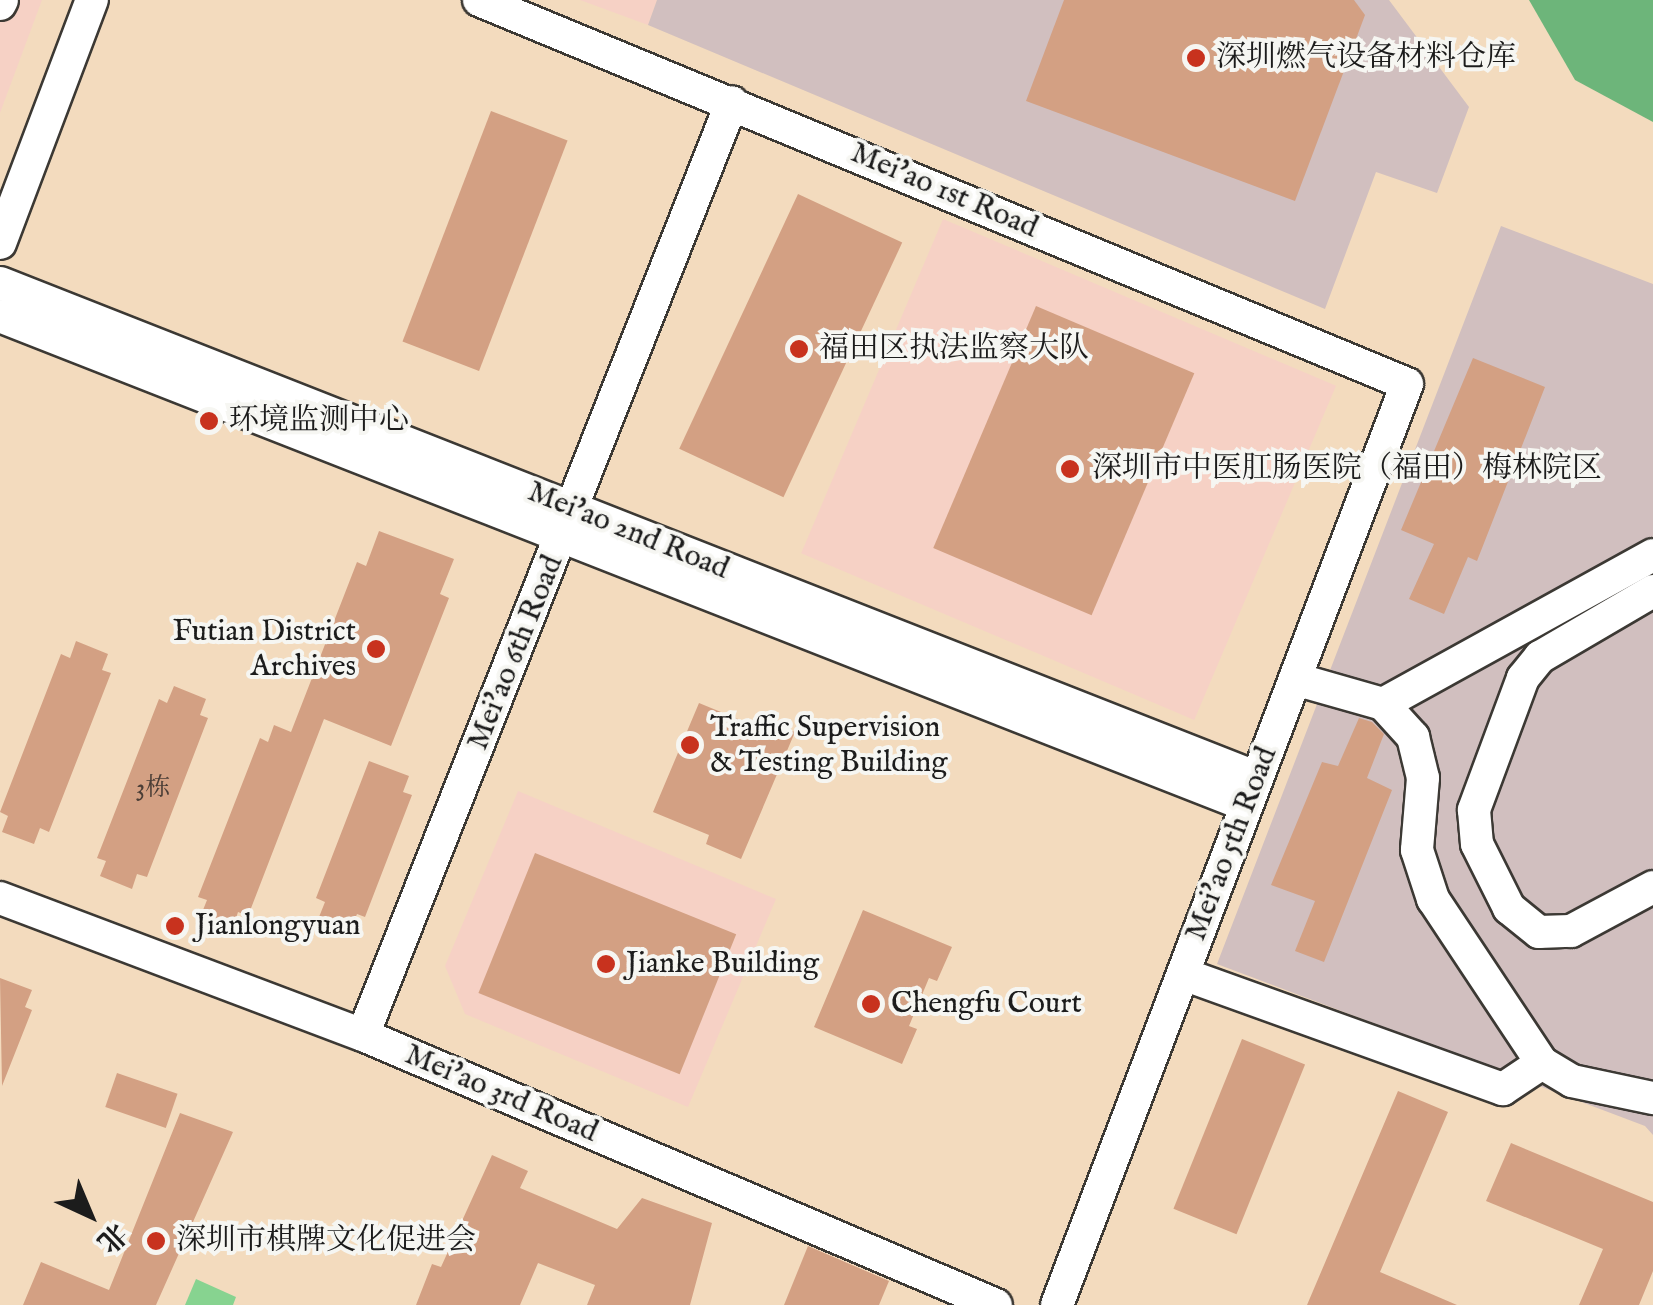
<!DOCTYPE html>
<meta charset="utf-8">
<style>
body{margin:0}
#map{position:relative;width:1653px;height:1305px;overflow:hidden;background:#f3dbbe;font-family:"IM FELL English","Noto Serif SC",serif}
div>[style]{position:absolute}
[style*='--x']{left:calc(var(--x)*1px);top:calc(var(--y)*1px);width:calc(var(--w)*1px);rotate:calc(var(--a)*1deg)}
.built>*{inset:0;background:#f6d1c5;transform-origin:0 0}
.industrial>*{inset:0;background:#d1bfbf}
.green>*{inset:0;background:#87d390}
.forest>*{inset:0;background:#6db57a}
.building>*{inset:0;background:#d3a083;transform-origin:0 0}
.roads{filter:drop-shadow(2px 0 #3c3934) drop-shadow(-2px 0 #3c3934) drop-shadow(0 2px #3c3934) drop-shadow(0 -2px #3c3934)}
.minor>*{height:32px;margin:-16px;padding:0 16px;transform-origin:16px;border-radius:16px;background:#fff}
.dots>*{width:28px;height:28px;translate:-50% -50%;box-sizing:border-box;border:5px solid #f6f6f2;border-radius:50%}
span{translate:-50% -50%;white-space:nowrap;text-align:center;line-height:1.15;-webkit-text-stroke:8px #f6f6f2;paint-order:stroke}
.number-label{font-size:25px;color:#4a3d36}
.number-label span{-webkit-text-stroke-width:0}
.poi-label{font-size:30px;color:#1c1c1c}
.left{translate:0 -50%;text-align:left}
.right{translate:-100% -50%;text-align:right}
.street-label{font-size:30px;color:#1c1c1c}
.north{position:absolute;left:40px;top:1165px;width:100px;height:100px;-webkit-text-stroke:8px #f6f6f2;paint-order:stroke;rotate:136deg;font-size:28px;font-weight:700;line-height:40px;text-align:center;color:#1c1c1c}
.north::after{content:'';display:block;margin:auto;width:35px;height:45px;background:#1c1c1c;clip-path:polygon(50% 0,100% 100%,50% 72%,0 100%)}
</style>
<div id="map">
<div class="built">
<div style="clip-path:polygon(0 0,42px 0,0 113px)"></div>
<div style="clip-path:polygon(580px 0,657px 0,648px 25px)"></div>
<div style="left:943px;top:219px;width:427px;height:363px;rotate:23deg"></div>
<div style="clip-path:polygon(518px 791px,776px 899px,688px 1107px,465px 1014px,445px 966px)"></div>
</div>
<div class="industrial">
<div style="clip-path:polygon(657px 0,1389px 0,1469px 107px,1437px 193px,1376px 172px,1325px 309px,648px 25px)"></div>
<div style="clip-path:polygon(1501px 226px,1653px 284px,1653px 1135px,1645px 1126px,1217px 964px)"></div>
</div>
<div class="green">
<div style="clip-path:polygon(196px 1279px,236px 1297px,233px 1305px,185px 1305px)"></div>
</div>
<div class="forest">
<div style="clip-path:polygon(1529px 0,1653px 0,1653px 122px,1575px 80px)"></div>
</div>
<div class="building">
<div style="clip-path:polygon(1064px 0,1354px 0,1365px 15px,1295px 201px,1026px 101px)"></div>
<div style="left:491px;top:111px;width:82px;height:247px;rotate:21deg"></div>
<div style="left:798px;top:194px;width:115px;height:281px;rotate:25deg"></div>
<div style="left:1036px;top:306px;width:172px;height:263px;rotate:23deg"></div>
<div style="clip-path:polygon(1473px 358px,1545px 387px,1477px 561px,1468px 557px,1444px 614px,1409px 599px,1434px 544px,1401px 530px)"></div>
<div style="clip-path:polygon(379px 531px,454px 559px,440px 594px,449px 598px,391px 746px,324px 719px,248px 916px,238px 912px,233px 928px,201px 915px,207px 900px,198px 897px,260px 738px,268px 742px,274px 725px,291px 732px,357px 562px,366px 566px)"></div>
<div style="clip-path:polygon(76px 641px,108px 654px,102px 670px,111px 673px,49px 832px,40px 828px,34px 844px,2px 832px,8px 816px,0 812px,61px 654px,70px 658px)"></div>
<div style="clip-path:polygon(174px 686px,206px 699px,200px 715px,208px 718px,147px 877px,137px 874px,132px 889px,100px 876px,106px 861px,97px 858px,159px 699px,167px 703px)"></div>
<div style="clip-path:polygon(699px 703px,755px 726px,759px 718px,795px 732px,741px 859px,706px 844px,709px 835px,653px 812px)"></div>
<div style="clip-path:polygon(1359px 718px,1372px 722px,1384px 734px,1367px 778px,1392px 790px,1324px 962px,1295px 951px,1315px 901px,1271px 885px,1322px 762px,1338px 766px)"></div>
<div style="clip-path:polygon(369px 761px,409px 776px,403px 792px,412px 795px,365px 917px,357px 914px,351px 929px,319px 917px,325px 902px,316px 898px)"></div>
<div style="left:535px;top:853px;width:217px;height:151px;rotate:22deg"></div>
<div style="clip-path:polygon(863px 910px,952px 947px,937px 981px,929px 978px,909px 1026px,917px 1029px,902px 1064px,814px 1027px)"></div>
<div style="clip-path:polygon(0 978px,32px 990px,25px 1007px,32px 1010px,2px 1086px)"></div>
<div style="left:1242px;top:1039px;width:68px;height:183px;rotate:22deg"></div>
<div style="left:117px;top:1073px;width:64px;height:36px;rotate:19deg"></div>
<div style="clip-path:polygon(1398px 1091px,1448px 1112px,1380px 1272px,1457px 1305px,1307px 1305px)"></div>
<div style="clip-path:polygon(180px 1113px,233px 1132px,156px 1305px,23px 1305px,41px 1262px,109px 1290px)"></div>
<div style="clip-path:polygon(1511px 1143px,1653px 1202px,1653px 1271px,1639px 1305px,1579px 1305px,1603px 1249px,1486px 1201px)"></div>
<div style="clip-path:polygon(492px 1155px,528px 1171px,520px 1188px,617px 1229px,642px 1198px,712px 1223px,690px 1305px,587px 1305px,595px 1285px,538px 1263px,520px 1305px,416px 1305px,432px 1264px,441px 1267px)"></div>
<div style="clip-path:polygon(808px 1246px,889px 1281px,879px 1305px,784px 1305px)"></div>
</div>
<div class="roads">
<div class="minor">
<div style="--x:479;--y:0;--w:1004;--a:22.48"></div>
<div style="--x:1407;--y:384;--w:985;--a:110.81"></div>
<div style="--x:0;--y:4;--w:4;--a:-63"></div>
<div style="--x:0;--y:243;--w:260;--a:-69.3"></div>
<div style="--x:0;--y:283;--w:1351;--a:21.49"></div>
<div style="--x:0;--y:316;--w:1339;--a:21.43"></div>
<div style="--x:1653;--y:591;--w:131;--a:149.7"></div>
<div style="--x:1540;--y:657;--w:27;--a:129"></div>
<div style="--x:1523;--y:678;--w:141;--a:110.4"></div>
<div style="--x:1474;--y:810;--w:34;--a:85"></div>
<div style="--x:1477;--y:844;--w:72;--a:63.4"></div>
<div style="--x:1509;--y:908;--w:38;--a:39"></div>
<div style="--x:1539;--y:932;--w:32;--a:-2"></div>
<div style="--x:1571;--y:931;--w:93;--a:-28.2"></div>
<div style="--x:1295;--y:679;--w:91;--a:15.9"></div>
<div style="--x:1383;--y:704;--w:45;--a:47.7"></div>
<div style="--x:1413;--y:737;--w:42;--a:76.3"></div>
<div style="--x:1423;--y:778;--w:72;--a:94.8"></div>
<div style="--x:1417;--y:850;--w:52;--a:71.9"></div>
<div style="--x:1433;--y:899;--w:197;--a:56.4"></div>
<div style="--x:1542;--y:1063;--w:35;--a:31"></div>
<div style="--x:1572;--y:1081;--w:83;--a:11.9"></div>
<div style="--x:1383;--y:704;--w:308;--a:-28.9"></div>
<div style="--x:0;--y:898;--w:388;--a:20.7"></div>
<div style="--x:363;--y:1035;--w:688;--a:23.1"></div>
<div style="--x:1183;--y:974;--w:340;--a:19.8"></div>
<div style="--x:1503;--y:1089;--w:47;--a:-33.7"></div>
<div style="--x:363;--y:1035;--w:1003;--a:-68.42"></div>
</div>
</div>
<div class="dots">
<div style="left:1196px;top:58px;background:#c8321e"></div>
<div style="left:799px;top:349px;background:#c8321e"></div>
<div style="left:209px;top:421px;background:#c8321e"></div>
<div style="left:1070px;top:469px;background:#c8321e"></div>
<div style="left:376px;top:649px;background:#c8321e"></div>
<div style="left:690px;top:745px;background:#c8321e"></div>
<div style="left:175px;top:926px;background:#c8321e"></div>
<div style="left:606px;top:964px;background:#c8321e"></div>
<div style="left:871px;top:1004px;background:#c8321e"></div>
<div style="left:156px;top:1241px;background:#c8321e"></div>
</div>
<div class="number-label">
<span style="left:153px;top:788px">3栋</span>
</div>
<div class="poi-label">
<span class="left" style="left:1216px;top:58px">深圳燃气设备材料仓库</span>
<span class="left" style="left:819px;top:349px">福田区执法监察大队</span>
<span class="left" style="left:229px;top:421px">环境监测中心</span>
<span class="left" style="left:1092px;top:469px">深圳市中医肛肠医院（福田）梅林院区</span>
<span class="right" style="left:356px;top:649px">Futian District<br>Archives</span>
<span class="left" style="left:710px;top:745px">Traffic Supervision<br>&amp; Testing Building</span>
<span class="left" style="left:195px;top:926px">Jianlongyuan</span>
<span class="left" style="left:626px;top:964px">Jianke Building</span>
<span class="left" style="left:891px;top:1004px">Chengfu Court</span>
<span class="left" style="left:176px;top:1241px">深圳市棋牌文化促进会</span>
</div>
<div class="street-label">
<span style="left:944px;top:191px;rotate:23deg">Mei'ao 1st Road</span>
<span style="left:628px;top:531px;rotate:22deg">Mei'ao 2nd Road</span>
<span style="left:516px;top:653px;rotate:-68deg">Mei'ao 6th Road</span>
<span style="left:1232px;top:844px;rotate:-69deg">Mei'ao 5th Road</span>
<span style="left:501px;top:1094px;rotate:23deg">Mei'ao 3rd Road</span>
</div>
<div class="north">北</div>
</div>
